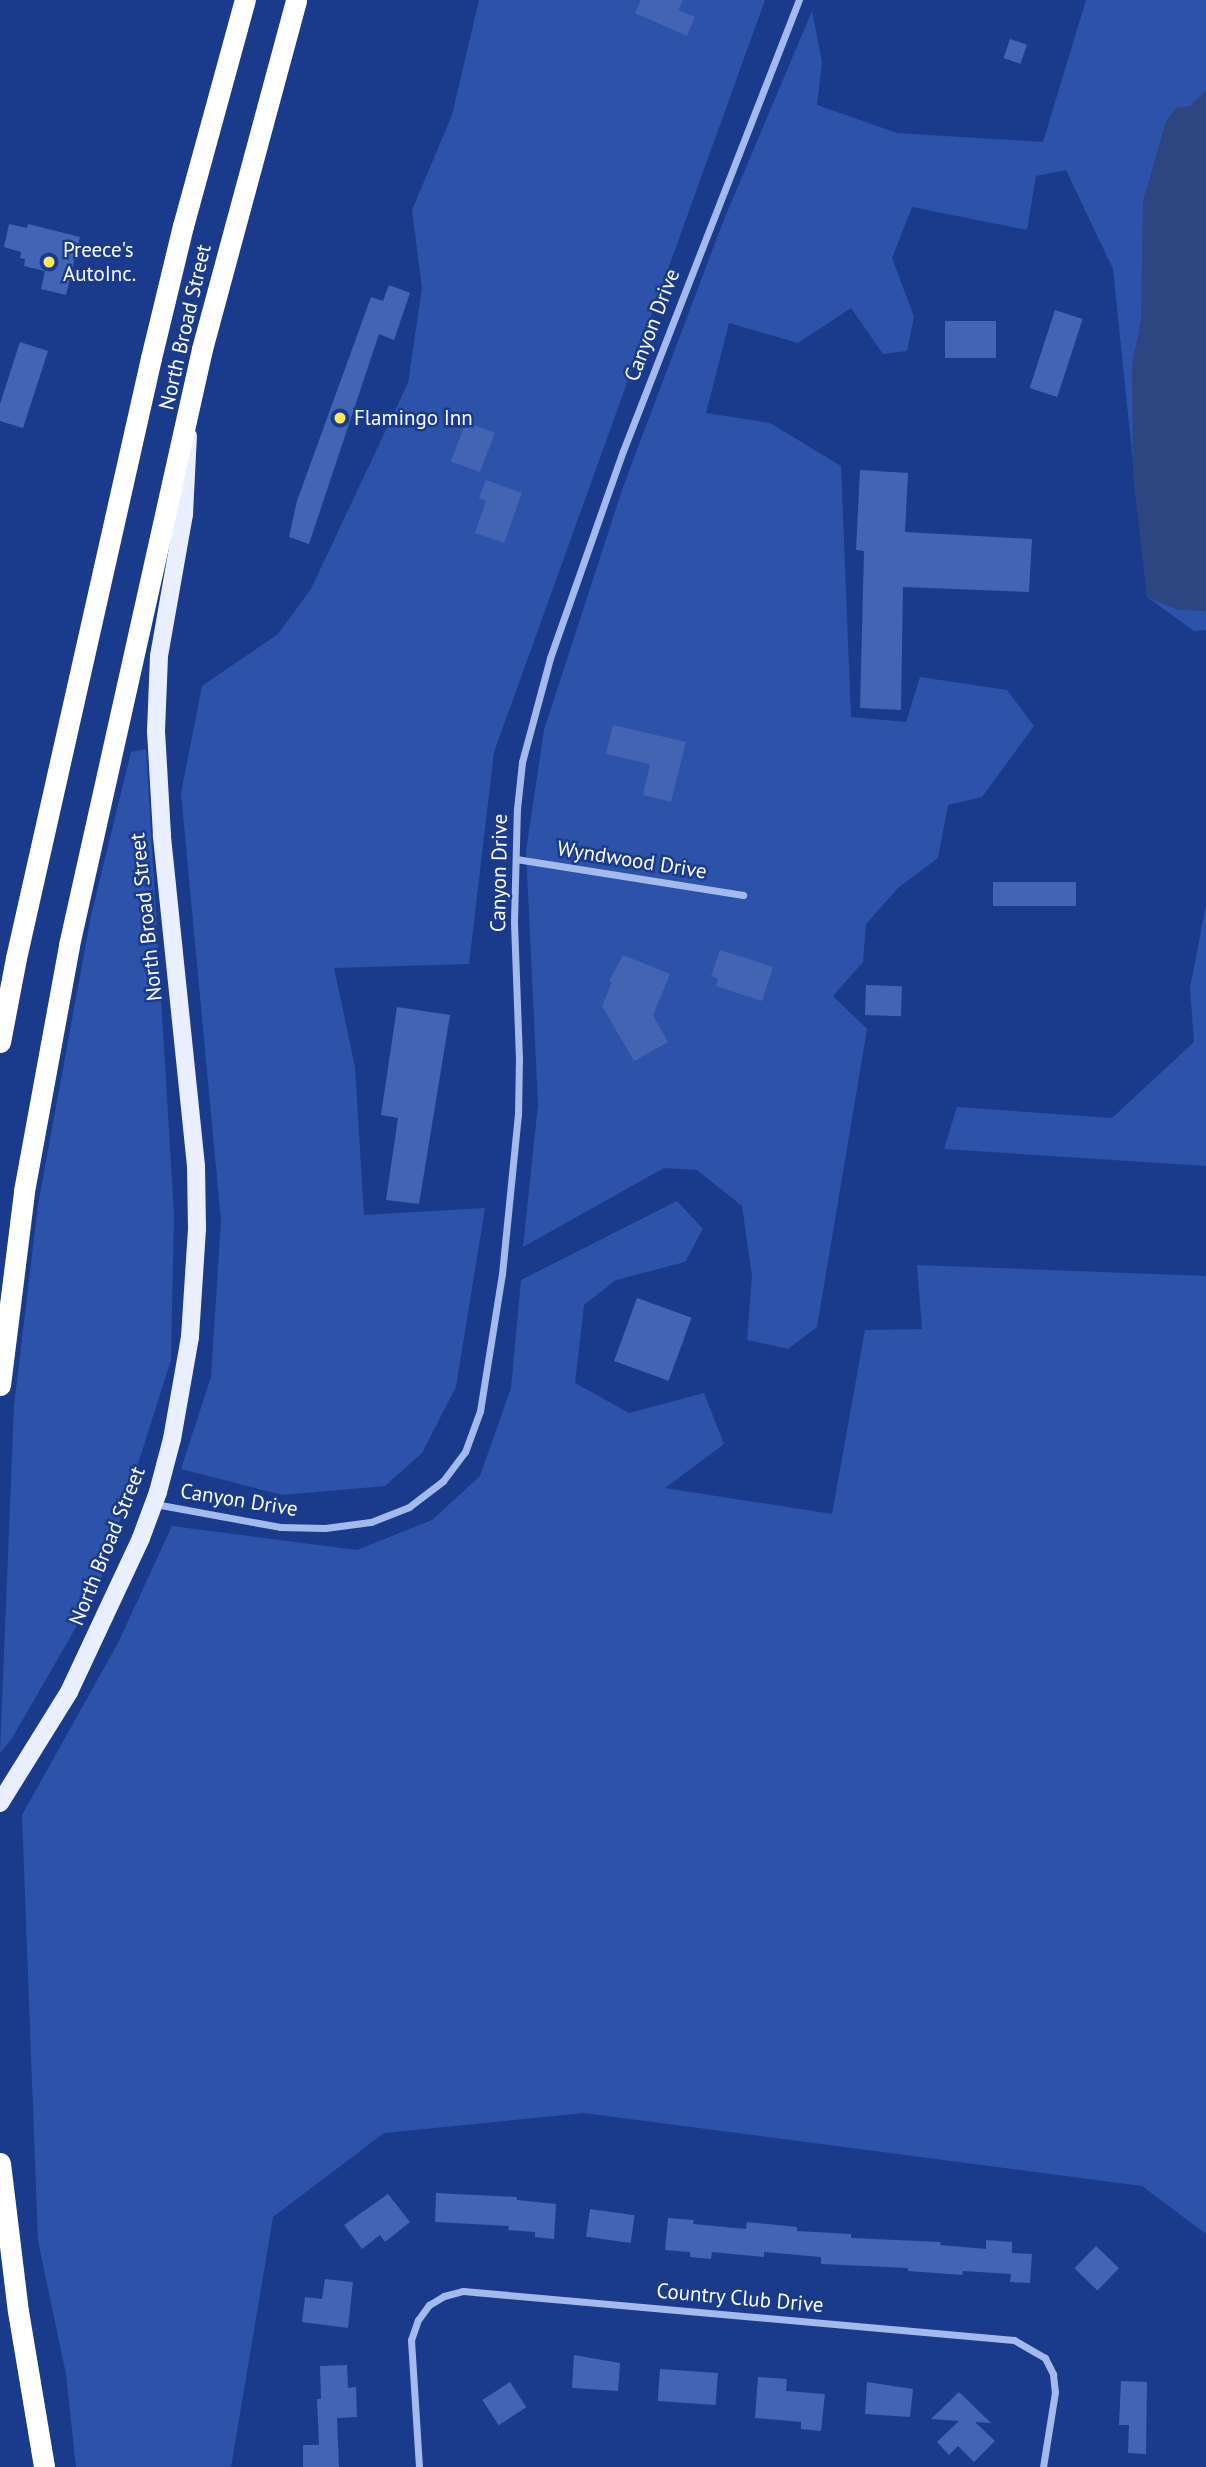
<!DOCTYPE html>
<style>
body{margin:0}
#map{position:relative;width:1206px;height:2467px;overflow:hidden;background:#1a3b8b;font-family:"PT Sans",sans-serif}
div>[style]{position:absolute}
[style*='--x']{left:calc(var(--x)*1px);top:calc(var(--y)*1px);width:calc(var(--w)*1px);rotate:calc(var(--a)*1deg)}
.green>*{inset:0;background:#2c53a9}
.water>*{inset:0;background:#2d4681}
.building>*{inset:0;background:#4264b3;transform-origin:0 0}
.street>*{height:7px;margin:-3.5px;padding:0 3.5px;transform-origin:3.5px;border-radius:3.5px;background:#a4baed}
.primary>*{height:18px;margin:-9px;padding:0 9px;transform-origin:9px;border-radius:9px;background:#eaefff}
.highway>*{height:21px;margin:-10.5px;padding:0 10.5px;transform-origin:10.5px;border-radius:10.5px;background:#fff}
.dots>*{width:19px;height:19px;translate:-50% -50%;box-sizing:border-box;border:4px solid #1a3b8b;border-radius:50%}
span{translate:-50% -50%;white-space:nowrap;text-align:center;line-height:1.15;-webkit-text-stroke:5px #1a3b8b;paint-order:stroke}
.poi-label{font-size:21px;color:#fff}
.left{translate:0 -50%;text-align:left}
.street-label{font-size:21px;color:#fff}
</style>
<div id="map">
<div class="green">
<div style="clip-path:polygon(479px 0,765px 0,494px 752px,469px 964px,334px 968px,355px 1067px,364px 1215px,485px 1208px,456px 1387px,422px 1453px,385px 1486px,282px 1495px,181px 1469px,211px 1377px,221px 1221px,181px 793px,202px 686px,278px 634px,311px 589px,408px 383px,422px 288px,412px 210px,452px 115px)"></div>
<div style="clip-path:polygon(1086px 0,1206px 0,1206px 630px,1194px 631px,1147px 597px,1113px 269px,1066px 170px,1036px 176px,1027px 230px,912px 207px,892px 258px,914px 317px,907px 351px,883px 354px,851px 308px,798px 343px,729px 323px,706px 413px,770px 423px,841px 466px,851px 717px,906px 722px,920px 677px,1007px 690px,1034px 726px,982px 797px,948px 805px,938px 858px,899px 887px,866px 924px,863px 962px,833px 996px,867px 1029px,817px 1327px,788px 1349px,747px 1340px,752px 1276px,742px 1206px,697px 1170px,664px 1168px,523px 1247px,538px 1105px,526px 851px,544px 730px,623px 487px,723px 222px,812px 11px,822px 62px,817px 105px,897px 133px,1043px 142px)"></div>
<div style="clip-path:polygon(146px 749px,174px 1214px,171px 1360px,98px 1589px,11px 1740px,0 1753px,14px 1406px,38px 1205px,91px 916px,131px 752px)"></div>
<div style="clip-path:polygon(1206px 905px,1206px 1166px,944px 1149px,957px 1107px,1112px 1118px,1194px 1042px,1190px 988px)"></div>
<div style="clip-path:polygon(677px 1201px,703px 1229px,685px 1262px,616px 1280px,584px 1305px,575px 1383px,629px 1413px,704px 1393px,724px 1444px,665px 1488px,832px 1514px,865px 1330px,922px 1329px,917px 1265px,1206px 1276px,1206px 2234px,1142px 2186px,584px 2113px,384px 2133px,273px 2217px,231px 2467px,76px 2467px,66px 2374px,38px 2241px,22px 1815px,118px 1643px,172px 1526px,357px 1550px,432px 1520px,480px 1476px,511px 1388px,521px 1280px)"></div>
</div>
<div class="water">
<div style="clip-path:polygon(1206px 90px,1206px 611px,1178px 610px,1147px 597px,1133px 475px,1132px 365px,1141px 319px,1143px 201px,1166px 121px,1176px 108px,1190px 106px)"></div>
</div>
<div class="building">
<div style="clip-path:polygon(641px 0,683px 0,678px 10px,695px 17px,687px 36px,635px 13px)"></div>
<div style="left:1010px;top:39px;width:18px;height:20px;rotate:19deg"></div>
<div style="clip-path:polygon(9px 224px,27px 228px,28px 224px,80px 237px,66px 295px,41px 289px,45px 271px,24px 266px,25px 259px,20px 258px,21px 252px,4px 247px)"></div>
<div style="clip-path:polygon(389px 285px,410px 293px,394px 340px,379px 334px,309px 544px,289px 537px,297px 501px,371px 297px,383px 301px)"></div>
<div style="left:1055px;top:310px;width:29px;height:82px;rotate:18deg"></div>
<div style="left:996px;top:321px;width:37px;height:51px;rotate:90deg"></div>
<div style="clip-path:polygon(20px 342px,48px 351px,23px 428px,0 421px,0 404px)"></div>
<div style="left:466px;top:422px;width:31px;height:42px;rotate:21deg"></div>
<div style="clip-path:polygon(860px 470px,908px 473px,905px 532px,1032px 539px,1029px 592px,903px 587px,901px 710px,860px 708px,864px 551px,856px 550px)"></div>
<div style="clip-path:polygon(486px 480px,522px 493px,504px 543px,475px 533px,486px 501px,479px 498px)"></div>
<div style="clip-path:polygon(613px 725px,686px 742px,671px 802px,643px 795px,650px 764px,606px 754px)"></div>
<div style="left:993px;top:882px;width:83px;height:24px"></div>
<div style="clip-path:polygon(720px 950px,773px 967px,762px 1001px,716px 986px,718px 979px,711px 976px)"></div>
<div style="clip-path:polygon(623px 955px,670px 974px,653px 1015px,668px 1042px,634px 1061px,602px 1006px,612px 982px,609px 981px)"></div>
<div style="left:866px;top:985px;width:36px;height:30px;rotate:2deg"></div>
<div style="clip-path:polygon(397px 1007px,450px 1015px,419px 1204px,386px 1200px,398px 1118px,381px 1115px)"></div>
<div style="left:637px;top:1298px;width:58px;height:67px;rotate:20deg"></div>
<div style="clip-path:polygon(436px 2193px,517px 2197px,517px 2200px,556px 2204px,554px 2239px,535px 2237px,535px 2232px,508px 2230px,509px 2226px,435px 2222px)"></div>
<div style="clip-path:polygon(388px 2194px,410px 2222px,385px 2242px,380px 2235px,362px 2249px,344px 2225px)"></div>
<div style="left:590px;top:2209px;width:45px;height:28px;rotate:8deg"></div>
<div style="clip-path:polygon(668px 2218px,694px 2220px,693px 2224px,746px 2229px,747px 2222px,797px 2227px,797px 2231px,851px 2234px,851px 2238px,941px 2242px,940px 2245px,986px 2249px,986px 2240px,1012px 2242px,1012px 2253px,1032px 2254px,1030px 2283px,1010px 2282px,1011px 2274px,963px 2271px,962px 2275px,908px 2271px,908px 2268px,821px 2264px,821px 2257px,764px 2252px,764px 2257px,712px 2252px,711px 2259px,690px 2257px,690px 2252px,665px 2250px)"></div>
<div style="left:1096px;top:2246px;width:32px;height:31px;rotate:44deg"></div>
<div style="clip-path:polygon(325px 2279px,353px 2282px,348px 2328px,302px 2322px,305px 2297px,322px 2299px)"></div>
<div style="clip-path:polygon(574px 2355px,620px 2363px,618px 2391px,572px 2388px)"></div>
<div style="clip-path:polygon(347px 2365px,348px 2388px,356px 2387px,357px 2417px,337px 2418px,339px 2467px,303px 2467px,303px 2445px,319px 2445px,317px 2399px,321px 2399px,320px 2366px)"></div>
<div style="left:660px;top:2369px;width:58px;height:32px;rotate:4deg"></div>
<div style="clip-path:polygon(758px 2377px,787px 2379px,786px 2391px,825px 2394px,821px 2431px,801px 2429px,801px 2422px,755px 2418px)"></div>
<div style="clip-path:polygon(1121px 2381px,1147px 2382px,1146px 2454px,1128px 2453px,1129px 2425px,1119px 2425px)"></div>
<div style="left:510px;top:2382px;width:30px;height:33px;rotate:57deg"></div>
<div style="clip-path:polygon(867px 2382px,913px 2389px,910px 2417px,865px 2414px)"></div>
<div style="clip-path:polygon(959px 2392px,991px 2423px,975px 2422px,995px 2441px,974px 2462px,958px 2446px,949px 2455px,937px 2442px,959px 2421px,931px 2419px)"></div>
</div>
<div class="street">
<div style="--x:516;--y:859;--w:230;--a:9"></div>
<div style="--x:155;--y:1504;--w:127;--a:10.4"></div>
<div style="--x:280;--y:1527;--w:45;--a:1.3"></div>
<div style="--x:325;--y:1528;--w:46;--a:-7.4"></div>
<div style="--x:371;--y:1522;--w:41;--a:-21.5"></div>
<div style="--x:409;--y:1507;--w:43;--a:-37.4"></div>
<div style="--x:443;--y:1481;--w:36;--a:-53"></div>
<div style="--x:465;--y:1452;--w:44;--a:-69.9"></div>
<div style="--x:480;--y:1411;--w:139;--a:-80.9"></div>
<div style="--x:502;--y:1274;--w:160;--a:-84.3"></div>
<div style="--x:518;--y:1115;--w:56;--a:-89"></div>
<div style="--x:519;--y:1059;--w:138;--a:-92.1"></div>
<div style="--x:514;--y:921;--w:112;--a:-88.5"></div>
<div style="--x:517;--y:809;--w:47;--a:-83.9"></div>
<div style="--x:522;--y:762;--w:108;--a:-74.9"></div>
<div style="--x:550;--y:658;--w:219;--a:-70.6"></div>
<div style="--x:623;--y:451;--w:484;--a:-68.7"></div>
<div style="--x:419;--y:2467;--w:127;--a:-93.6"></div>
<div style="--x:411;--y:2340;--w:21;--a:-71"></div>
<div style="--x:418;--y:2320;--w:19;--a:-54"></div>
<div style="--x:429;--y:2305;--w:17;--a:-31"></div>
<div style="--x:444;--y:2296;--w:20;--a:-15"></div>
<div style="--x:463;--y:2291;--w:553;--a:5.08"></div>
<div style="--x:1014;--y:2340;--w:36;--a:30"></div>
<div style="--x:1045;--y:2358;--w:18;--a:63"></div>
<div style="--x:1053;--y:2374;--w:18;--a:84"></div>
<div style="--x:1055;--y:2392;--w:76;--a:99.1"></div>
</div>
<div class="primary">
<div style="--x:0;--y:1803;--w:131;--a:-58.1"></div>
<div style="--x:69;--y:1692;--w:170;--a:-64.9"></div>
<div style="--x:141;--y:1538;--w:49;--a:-69.7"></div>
<div style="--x:158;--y:1492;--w:55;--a:-75.2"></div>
<div style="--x:172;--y:1439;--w:104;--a:-80"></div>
<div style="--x:190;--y:1337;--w:108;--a:-86.3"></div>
<div style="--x:197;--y:1229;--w:63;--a:-90.9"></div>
<div style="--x:196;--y:1166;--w:333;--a:-95.9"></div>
<div style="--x:162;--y:835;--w:104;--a:-93.3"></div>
<div style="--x:156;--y:731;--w:75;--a:-87.7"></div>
<div style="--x:159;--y:656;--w:144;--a:-80"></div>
<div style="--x:184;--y:514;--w:78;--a:-87.1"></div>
</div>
<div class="highway">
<div style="--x:0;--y:1042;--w:86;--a:-79.2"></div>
<div style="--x:16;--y:958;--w:615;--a:-77.32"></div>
<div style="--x:151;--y:358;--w:136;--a:-76.4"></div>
<div style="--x:183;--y:226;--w:234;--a:-74.7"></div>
<div style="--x:0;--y:1385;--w:195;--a:-82.9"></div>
<div style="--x:24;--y:1191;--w:250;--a:-79.6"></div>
<div style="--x:69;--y:945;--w:611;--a:-77.42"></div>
<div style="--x:202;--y:349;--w:361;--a:-74.9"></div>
<div style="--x:0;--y:2163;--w:149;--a:83.1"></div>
<div style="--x:18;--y:2311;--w:158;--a:80.5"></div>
</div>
<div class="dots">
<div style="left:49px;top:262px;background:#ffe860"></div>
<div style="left:340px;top:418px;background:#ffe860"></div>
</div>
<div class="poi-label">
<span class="left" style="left:63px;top:262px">Preece's<br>AutoInc.</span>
<span class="left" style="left:354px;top:418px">Flamingo Inn</span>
</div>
<div class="street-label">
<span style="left:652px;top:325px;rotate:-69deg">Canyon Drive</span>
<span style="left:185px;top:327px;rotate:-77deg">North Broad Street</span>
<span style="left:632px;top:860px;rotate:9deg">Wyndwood Drive</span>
<span style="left:499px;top:873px;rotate:-89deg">Canyon Drive</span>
<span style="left:146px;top:917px;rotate:-96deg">North Broad Street</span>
<span style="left:239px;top:1500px;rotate:9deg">Canyon Drive</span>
<span style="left:107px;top:1546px;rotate:-68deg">North Broad Street</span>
<span style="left:740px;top:2298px;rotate:5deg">Country Club Drive</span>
</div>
</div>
